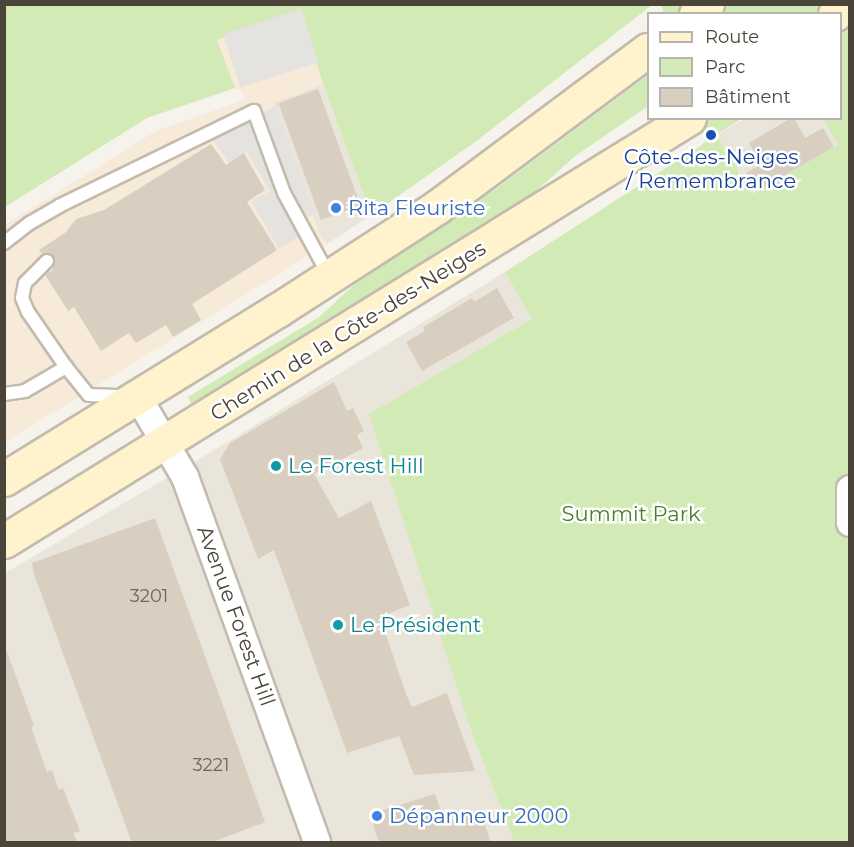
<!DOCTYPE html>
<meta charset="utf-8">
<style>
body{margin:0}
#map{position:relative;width:854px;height:847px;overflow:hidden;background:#f6f3ec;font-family:Montserrat,sans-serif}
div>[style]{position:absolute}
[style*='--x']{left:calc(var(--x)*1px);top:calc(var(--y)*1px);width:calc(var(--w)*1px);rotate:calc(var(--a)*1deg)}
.residential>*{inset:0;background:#eae5da}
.commercial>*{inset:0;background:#f7ead8}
.green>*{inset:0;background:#d2eab5}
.parking>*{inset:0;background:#e5e3e0;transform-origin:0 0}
.building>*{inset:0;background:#d8cfc1;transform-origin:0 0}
.roads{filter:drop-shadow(2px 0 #c2bbae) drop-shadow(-2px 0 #c2bbae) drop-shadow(0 2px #c2bbae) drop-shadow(0 -2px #c2bbae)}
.lane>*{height:12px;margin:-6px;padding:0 6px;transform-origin:6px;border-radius:6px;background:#fff}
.street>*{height:26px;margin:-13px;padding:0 13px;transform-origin:13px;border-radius:13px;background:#fff}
.secondary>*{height:33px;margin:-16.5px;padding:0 16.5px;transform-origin:16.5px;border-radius:16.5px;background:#fff3cd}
.dots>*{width:16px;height:16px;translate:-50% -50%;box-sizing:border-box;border:3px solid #fff;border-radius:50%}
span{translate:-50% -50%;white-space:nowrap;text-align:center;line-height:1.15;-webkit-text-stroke:5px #fff;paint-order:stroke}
.number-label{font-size:18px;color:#6e675b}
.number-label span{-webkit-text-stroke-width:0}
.transit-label{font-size:21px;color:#164399}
.shop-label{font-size:21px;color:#366cbe}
.left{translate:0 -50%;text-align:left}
.street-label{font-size:21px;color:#4b4439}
.culture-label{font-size:21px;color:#0d838f}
.park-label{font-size:21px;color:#4a7f2a}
.frame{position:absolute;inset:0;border:6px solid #4b4439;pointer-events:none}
.legend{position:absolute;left:647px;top:12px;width:195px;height:108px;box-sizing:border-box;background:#fff;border:2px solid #b7b4b0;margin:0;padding:8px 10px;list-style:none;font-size:18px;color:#4b4439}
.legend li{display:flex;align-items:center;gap:12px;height:30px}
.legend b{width:30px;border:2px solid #b7b4b0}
</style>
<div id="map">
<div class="residential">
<div style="clip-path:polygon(323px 84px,371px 215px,327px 244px,320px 235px,312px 215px,315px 213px,275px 106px,275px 102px)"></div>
<div style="clip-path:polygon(744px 119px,823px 119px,838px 145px,752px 194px,717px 135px)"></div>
<div style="clip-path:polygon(505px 272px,533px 319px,469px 725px,514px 842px,5px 842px,5px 573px,216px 449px)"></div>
</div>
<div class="commercial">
<div style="clip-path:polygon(301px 9px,323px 84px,275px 102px,275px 106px,316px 213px,312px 215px,315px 225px,327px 244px,5px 442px,5px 225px,156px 131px,244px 100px,241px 90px,235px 88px,217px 40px)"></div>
</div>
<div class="green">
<div style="clip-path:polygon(5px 5px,652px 5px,475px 142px,371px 215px,323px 84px,301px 9px,217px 40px,235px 88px,147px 118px,5px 207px)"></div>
<div style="clip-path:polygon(661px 5px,849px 5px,849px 842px,514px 842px,469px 725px,369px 414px,532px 319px,505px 272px,717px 135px,752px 194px,838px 145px,823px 119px,840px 118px,840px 14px,664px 13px)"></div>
<div style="clip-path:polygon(648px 75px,648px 106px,574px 157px,534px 193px,463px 240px,192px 406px,188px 397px,319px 317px,355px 284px,497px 188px)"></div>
<div style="clip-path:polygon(698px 118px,741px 119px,705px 142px)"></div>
</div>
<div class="parking">
<div style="left:301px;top:9px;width:56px;height:82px;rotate:72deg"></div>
<div style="clip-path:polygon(275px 106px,316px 213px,299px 221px,306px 233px,279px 249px,251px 201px,270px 191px,247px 152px,229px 163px,211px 137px)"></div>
</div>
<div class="building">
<div style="left:318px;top:89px;width:124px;height:42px;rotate:70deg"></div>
<div style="clip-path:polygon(791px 118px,794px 118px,805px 138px,823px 128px,834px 147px,757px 191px,746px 173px,761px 164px,749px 143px)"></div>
<div style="clip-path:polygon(211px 144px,226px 165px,244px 153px,265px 190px,247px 202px,277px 250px,192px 304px,201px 320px,173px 337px,166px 325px,136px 343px,129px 333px,101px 351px,74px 307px,68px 311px,45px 275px,53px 270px,53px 256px,49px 253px,42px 254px,39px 250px,65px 233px,76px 219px,104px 210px)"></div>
<div style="clip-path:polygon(497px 288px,514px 318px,422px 371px,406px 342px,425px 331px,423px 327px,472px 298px,474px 302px)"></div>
<div style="clip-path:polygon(334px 382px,347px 411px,353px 408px,364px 431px,357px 435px,363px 448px,314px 474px,339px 518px,371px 501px,410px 605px,380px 617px,406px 694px,412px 707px,447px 693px,475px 771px,414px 775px,399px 736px,347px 753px,274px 550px,258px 559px,220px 459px,230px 443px)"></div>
<div style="clip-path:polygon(155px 518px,265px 822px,210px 843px,132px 843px,34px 574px,32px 563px)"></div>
<div style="clip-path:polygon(4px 652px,7px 652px,34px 726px,31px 727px,47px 772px,52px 770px,59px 790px,63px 788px,80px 831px,73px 833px,78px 843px,4px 843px)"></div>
<div style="clip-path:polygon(435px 794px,445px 823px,480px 810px,491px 843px,379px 843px,370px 814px)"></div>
</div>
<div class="roads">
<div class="lane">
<div style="--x:4;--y:243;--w:33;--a:-38"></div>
<div style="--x:30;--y:223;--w:34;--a:-30"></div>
<div style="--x:59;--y:206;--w:217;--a:-26"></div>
<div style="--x:254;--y:111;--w:87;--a:69.9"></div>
<div style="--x:284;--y:193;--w:94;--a:61.5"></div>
<div style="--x:47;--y:261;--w:31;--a:135"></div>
<div style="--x:25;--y:283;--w:15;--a:101"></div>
<div style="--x:22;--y:298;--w:15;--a:67"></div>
<div style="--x:28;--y:312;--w:67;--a:55.4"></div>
<div style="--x:4;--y:394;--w:21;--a:-8"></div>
<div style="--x:25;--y:391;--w:48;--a:-30.3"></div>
<div style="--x:66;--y:367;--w:36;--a:51"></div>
<div style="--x:89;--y:395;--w:35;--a:2"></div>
</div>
<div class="street">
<div style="--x:138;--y:397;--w:93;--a:59.6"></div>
<div style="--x:185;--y:477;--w:388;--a:70.1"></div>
<div style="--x:850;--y:489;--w:34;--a:90"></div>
</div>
<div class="secondary">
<div style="--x:696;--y:14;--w:15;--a:-42"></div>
<div style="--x:835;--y:14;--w:15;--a:-42"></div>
<div style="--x:4;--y:479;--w:322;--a:-31.7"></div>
<div style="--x:278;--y:310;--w:189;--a:-32.9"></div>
<div style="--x:437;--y:207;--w:263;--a:-36.7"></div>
<div style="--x:4;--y:541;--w:805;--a:-31.7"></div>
</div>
</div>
<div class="dots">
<div style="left:711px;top:135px;background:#1a4fb4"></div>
<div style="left:336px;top:208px;background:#3f7fe0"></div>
<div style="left:276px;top:466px;background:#0f9aa8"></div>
<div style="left:338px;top:625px;background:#0f9aa8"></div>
<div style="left:377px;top:816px;background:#3f7fe0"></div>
</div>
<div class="number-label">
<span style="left:149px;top:596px">3201</span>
<span style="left:211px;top:765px">3221</span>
</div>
<div class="transit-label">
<span style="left:711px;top:169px">Côte-des-Neiges<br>/ Remembrance</span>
</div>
<div class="shop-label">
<span class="left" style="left:348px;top:208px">Rita Fleuriste</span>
<span class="left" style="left:389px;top:816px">Dépanneur 2000</span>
</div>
<div class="street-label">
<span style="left:348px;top:331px;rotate:-32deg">Chemin de la Côte-des-Neiges</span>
<span style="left:236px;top:616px;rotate:70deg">Avenue Forest Hill</span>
</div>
<div class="culture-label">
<span class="left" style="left:288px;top:466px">Le Forest Hill</span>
<span class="left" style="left:350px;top:625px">Le Président</span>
</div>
<div class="park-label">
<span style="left:631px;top:514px">Summit Park</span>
</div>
<div class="frame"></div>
<ul class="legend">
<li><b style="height:8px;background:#fff3cd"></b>Route</li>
<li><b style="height:16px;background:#d2eab5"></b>Parc</li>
<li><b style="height:16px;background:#d8cfc1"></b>Bâtiment</li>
</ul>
</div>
